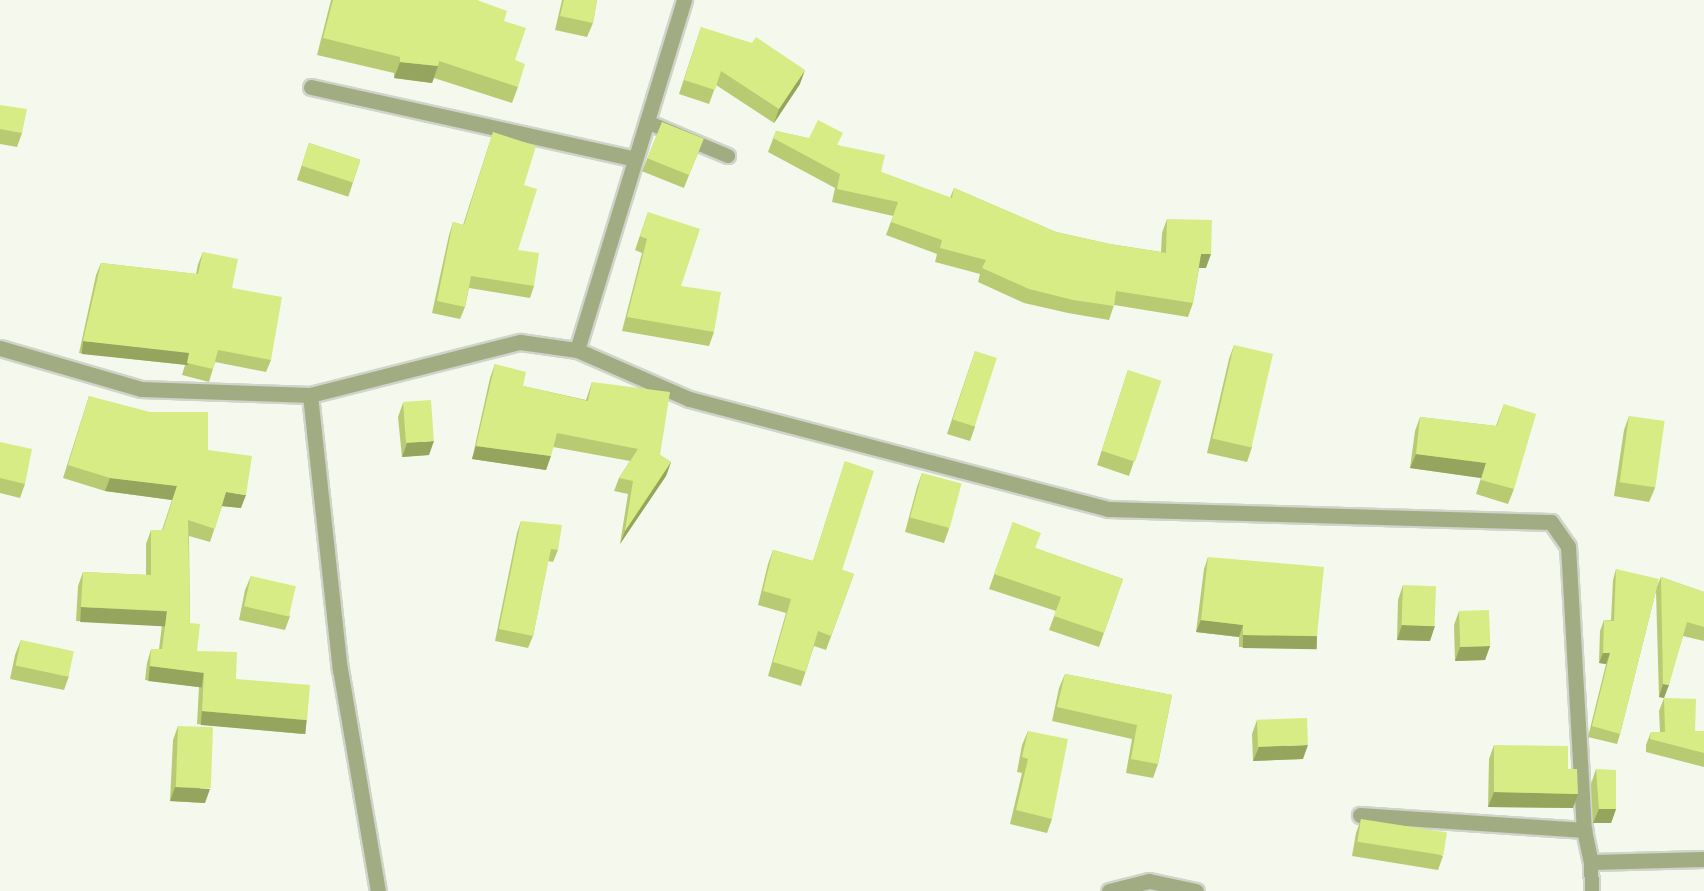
<!DOCTYPE html>
<style>
body{margin:0}
#map{position:relative;width:1704px;height:891px;overflow:hidden;background:#f5f8ed;font-family:"PT Serif",serif}
div>[style]{position:absolute}
[style*='--x']{left:calc(var(--x)*1px);top:calc(var(--y)*1px);width:calc(var(--w)*1px);rotate:calc(var(--a)*1deg)}
.roads{filter:drop-shadow(2px 0 #d1d4ca) drop-shadow(-2px 0 #d1d4ca) drop-shadow(0 2px #d1d4ca) drop-shadow(0 -2px #d1d4ca)}
.service>*{height:14px;margin:-7px;padding:0 7px;transform-origin:7px;border-radius:7px;background:#a2ac82}
.minor>*{height:15px;margin:-7.5px;padding:0 7.5px;transform-origin:7.5px;border-radius:7.5px;background:#a2ac82}
.wall>*{inset:0;background:#b9cb72;transform-origin:0 0}
.shaded-wall>*{inset:0;background:#96a55d;transform-origin:0 0}
.building>*{inset:0;background:#d7ec85;transform-origin:0 0}
span{translate:-50% -50%;white-space:nowrap;text-align:center;line-height:1.15;-webkit-text-stroke:5px #fff;paint-order:stroke}
</style>
<div id="map">
<div class="roads">
<div class="service">
<div style="--x:647;--y:122;--w:88;--a:22.8"></div>
<div style="--x:1591;--y:862;--w:29;--a:88"></div>
</div>
<div class="minor">
<div style="--x:311;--y:87;--w:332;--a:12.5"></div>
<div style="--x:0;--y:348;--w:147;--a:16.2"></div>
<div style="--x:141;--y:389;--w:169;--a:2"></div>
<div style="--x:310;--y:395;--w:217;--a:-14.2"></div>
<div style="--x:520;--y:342;--w:58;--a:8"></div>
<div style="--x:577;--y:350;--w:122;--a:23.6"></div>
<div style="--x:689;--y:399;--w:433;--a:14.7"></div>
<div style="--x:1108;--y:509;--w:443;--a:1.7"></div>
<div style="--x:1551;--y:522;--w:29;--a:55"></div>
<div style="--x:1568;--y:546;--w:284;--a:86.8"></div>
<div style="--x:1584;--y:830;--w:33;--a:78"></div>
<div style="--x:1591;--y:862;--w:113;--a:-1.5"></div>
<div style="--x:577;--y:350;--w:366;--a:-73"></div>
<div style="--x:310;--y:395;--w:276;--a:83.8"></div>
<div style="--x:340;--y:669;--w:225;--a:80.3"></div>
<div style="--x:1360;--y:815;--w:225;--a:3.8"></div>
<div style="--x:1109;--y:891;--w:41;--a:-14"></div>
<div style="--x:1149;--y:881;--w:48;--a:12"></div>
</div>
</div>
<div class="wall">
<div style="clip-path:polygon(331px 0,477px 0,504px 21px,515px 60px,518px 87px,512px 103px,434px 78px,432px 83px,394px 78px,394px 73px,317px 55px)"></div>
<div style="clip-path:polygon(562px 0,597px 0,593px 23px,587px 37px,555px 30px)"></div>
<div style="clip-path:polygon(701px 27px,800px 84px,774px 123px,716px 85px,709px 104px,679px 94px)"></div>
<div style="clip-path:polygon(0 105px,22px 133px,17px 147px,0 144px)"></div>
<div style="left:662px;top:122px;width:45px;height:53px;rotate:22deg"></div>
<div style="clip-path:polygon(776px 131px,838px 145px,881px 172px,950px 198px,954px 188px,1056px 232px,1110px 244px,1161px 252px,1162px 233px,1167px 219px,1206px 268px,1199px 268px,1193px 303px,1188px 317px,1114px 305px,1109px 320px,1068px 313px,1024px 303px,978px 282px,980px 274px,935px 262px,937px 254px,886px 235px,893px 216px,832px 202px,835px 188px,768px 152px)"></div>
<div style="clip-path:polygon(493px 132px,524px 185px,518px 250px,534px 286px,530px 298px,469px 288px,465px 307px,460px 319px,432px 313px,449px 235px,453px 222px,463px 225px)"></div>
<div style="left:309px;top:143px;width:54px;height:39px;rotate:18deg"></div>
<div style="clip-path:polygon(648px 212px,681px 286px,714px 332px,709px 346px,622px 331px,642px 253px,635px 250px)"></div>
<div style="clip-path:polygon(203px 252px,232px 288px,271px 360px,266px 372px,215px 362px,209px 382px,182px 375px,185px 365px,79px 353px,96px 275px,101px 263px,196px 274px,198px 264px)"></div>
<div style="clip-path:polygon(1234px 345px,1252px 447px,1247px 462px,1207px 453px,1229px 359px)"></div>
<div style="clip-path:polygon(975px 351px,975px 427px,970px 441px,947px 434px)"></div>
<div style="clip-path:polygon(495px 364px,523px 386px,586px 400px,592px 382px,660px 455px,671px 462px,666px 476px,620px 544px,628px 494px,614px 491px,619px 478px,630px 461px,553px 447px,546px 470px,472px 459px,490px 378px)"></div>
<div style="clip-path:polygon(1128px 370px,1134px 461px,1129px 476px,1097px 465px)"></div>
<div style="clip-path:polygon(89px 396px,208px 450px,241px 508px,222px 506px,210px 542px,189px 536px,190px 623px,197px 651px,236px 679px,307px 720px,302px 734px,197px 724px,199px 687px,145px 680px,147px 663px,151px 649px,159px 649px,162px 625px,76px 621px,78px 586px,83px 572px,146px 575px,146px 544px,151px 530px,162px 530px,172px 500px,105px 491px,63px 478px)"></div>
<div style="clip-path:polygon(403px 403px,429px 455px,402px 457px,398px 417px)"></div>
<div style="clip-path:polygon(1504px 404px,1514px 489px,1508px 504px,1476px 494px,1481px 478px,1410px 468px,1415px 431px,1420px 417px,1496px 426px)"></div>
<div style="clip-path:polygon(1629px 416px,1655px 488px,1649px 502px,1614px 496px,1624px 430px)"></div>
<div style="clip-path:polygon(0 442px,25px 484px,20px 498px,0 493px)"></div>
<div style="clip-path:polygon(845px 461px,842px 570px,854px 574px,826px 650px,814px 646px,801px 686px,768px 676px,786px 613px,758px 605px,768px 564px,773px 550px,813px 561px)"></div>
<div style="clip-path:polygon(922px 473px,949px 529px,944px 543px,905px 532px,917px 487px)"></div>
<div style="clip-path:polygon(521px 521px,558px 550px,553px 562px,548px 561px,533px 636px,528px 648px,495px 641px,517px 533px)"></div>
<div style="clip-path:polygon(1013px 522px,1035px 548px,1123px 579px,1099px 647px,1049px 630px,1056px 611px,989px 589px)"></div>
<div style="clip-path:polygon(1208px 557px,1317px 636px,1312px 648px,1239px 647px,1239px 637px,1196px 632px,1204px 569px)"></div>
<div style="clip-path:polygon(1616px 569px,1657px 586px,1661px 577px,1704px 592px,1704px 641px,1683px 636px,1664px 698px,1659px 697px,1656px 591px,1620px 734px,1617px 744px,1588px 737px,1606px 664px,1599px 663px,1600px 631px,1604px 620px,1611px 620px,1613px 580px)"></div>
<div style="clip-path:polygon(251px 576px,290px 616px,285px 630px,239px 620px,245px 590px)"></div>
<div style="clip-path:polygon(1403px 585px,1430px 641px,1397px 640px,1398px 600px)"></div>
<div style="clip-path:polygon(1459px 611px,1490px 646px,1485px 660px,1455px 661px,1454px 625px)"></div>
<div style="clip-path:polygon(21px 640px,69px 676px,64px 690px,10px 679px,15px 655px)"></div>
<div style="clip-path:polygon(1065px 674px,1172px 695px,1158px 764px,1153px 778px,1126px 773px,1132px 739px,1052px 721px,1059px 688px)"></div>
<div style="clip-path:polygon(1664px 698px,1695px 731px,1704px 731px,1704px 767px,1646px 752px,1646px 745px,1651px 732px,1660px 732px,1659px 711px)"></div>
<div style="clip-path:polygon(1257px 720px,1303px 759px,1253px 761px,1252px 734px)"></div>
<div style="clip-path:polygon(178px 726px,205px 803px,170px 801px,173px 740px)"></div>
<div style="clip-path:polygon(1028px 731px,1052px 819px,1047px 833px,1010px 824px,1022px 773px,1017px 772px,1022px 745px)"></div>
<div style="clip-path:polygon(1494px 745px,1568px 769px,1573px 808px,1488px 807px,1489px 759px)"></div>
<div style="clip-path:polygon(1596px 769px,1616px 809px,1611px 823px,1593px 823px,1591px 784px)"></div>
<div style="clip-path:polygon(1361px 819px,1443px 856px,1438px 870px,1352px 856px,1356px 833px)"></div>
</div>
<div class="shaded-wall">
<div style="clip-path:polygon(400px 62px,438px 66px,432px 83px,394px 78px)"></div>
<div style="clip-path:polygon(805px 70px,800px 84px,774px 123px,779px 109px)"></div>
<div style="clip-path:polygon(1201px 254px,1211px 254px,1206px 268px,1196px 268px)"></div>
<div style="left:83px;top:341px;width:107px;height:13px;rotate:6deg"></div>
<div style="clip-path:polygon(434px 441px,429px 455px,402px 457px,407px 443px)"></div>
<div style="clip-path:polygon(476px 446px,551px 456px,546px 470px,472px 459px)"></div>
<div style="clip-path:polygon(1416px 454px,1486px 463px,1481px 478px,1410px 468px)"></div>
<div style="clip-path:polygon(671px 462px,666px 476px,620px 544px,625px 531px)"></div>
<div style="clip-path:polygon(110px 478px,177px 486px,172px 500px,105px 491px)"></div>
<div style="clip-path:polygon(226px 492px,246px 495px,241px 508px,221px 506px)"></div>
<div style="left:81px;top:607px;width:86px;height:15px;rotate:3deg"></div>
<div style="clip-path:polygon(1201px 620px,1243px 625px,1239px 637px,1196px 632px)"></div>
<div style="clip-path:polygon(1402px 625px,1435px 626px,1430px 641px,1397px 640px)"></div>
<div style="left:1243px;top:635px;width:74px;height:13px;rotate:1deg"></div>
<div style="clip-path:polygon(1490px 646px,1485px 660px,1455px 661px,1460px 647px)"></div>
<div style="clip-path:polygon(1603px 653px,1610px 653px,1606px 664px,1599px 663px)"></div>
<div style="left:150px;top:666px;width:54px;height:15px;rotate:7deg"></div>
<div style="clip-path:polygon(1663px 684px,1669px 685px,1664px 698px,1659px 697px)"></div>
<div style="left:202px;top:711px;width:105px;height:14px;rotate:5deg"></div>
<div style="clip-path:polygon(1308px 745px,1303px 759px,1253px 761px,1259px 747px)"></div>
<div style="clip-path:polygon(175px 787px,210px 789px,205px 803px,170px 801px)"></div>
<div style="clip-path:polygon(1494px 792px,1578px 794px,1573px 808px,1488px 807px)"></div>
<div style="clip-path:polygon(1599px 809px,1616px 809px,1611px 823px,1593px 823px)"></div>
</div>
<div class="building">
<div style="clip-path:polygon(333px 0,477px 0,507px 11px,504px 21px,526px 28px,515px 60px,525px 64px,518px 87px,439px 61px,438px 66px,400px 62px,400px 57px,323px 38px)"></div>
<div style="clip-path:polygon(564px 0,597px 0,593px 23px,560px 16px)"></div>
<div style="clip-path:polygon(701px 27px,752px 43px,756px 37px,805px 70px,779px 109px,721px 71px,715px 90px,684px 80px)"></div>
<div style="clip-path:polygon(0 105px,27px 109px,22px 133px,0 129px)"></div>
<div style="clip-path:polygon(818px 120px,843px 133px,837px 145px,885px 155px,881px 172px,952px 198px,954px 188px,1056px 232px,1110px 244px,1166px 253px,1167px 219px,1212px 220px,1211px 254px,1201px 254px,1193px 303px,1116px 291px,1114px 306px,1073px 300px,1029px 289px,982px 268px,986px 260px,940px 248px,942px 240px,891px 222px,898px 202px,837px 189px,840px 174px,773px 138px,776px 131px,809px 138px)"></div>
<div style="left:662px;top:122px;width:45px;height:39px;rotate:22deg"></div>
<div style="clip-path:polygon(493px 132px,536px 146px,524px 185px,537px 189px,518px 250px,539px 253px,534px 286px,471px 276px,465px 307px,437px 301px,453px 222px,464px 225px)"></div>
<div style="left:309px;top:143px;width:54px;height:24px;rotate:18deg"></div>
<div style="clip-path:polygon(648px 212px,700px 229px,681px 286px,721px 292px,714px 332px,627px 317px,647px 239px,640px 236px)"></div>
<div style="clip-path:polygon(203px 252px,238px 259px,232px 288px,282px 297px,271px 360px,218px 350px,213px 369px,187px 363px,189px 353px,83px 341px,101px 263px,198px 274px)"></div>
<div style="left:1234px;top:345px;width:40px;height:96px;rotate:13deg"></div>
<div style="left:975px;top:351px;width:23px;height:72px;rotate:18deg"></div>
<div style="clip-path:polygon(495px 364px,526px 372px,523px 386px,588px 401px,592px 382px,670px 392px,660px 455px,671px 462px,625px 531px,633px 481px,619px 478px,638px 449px,557px 433px,551px 456px,476px 446px)"></div>
<div style="left:1128px;top:370px;width:35px;height:85px;rotate:18deg"></div>
<div style="clip-path:polygon(89px 396px,150px 412px,208px 412px,208px 450px,252px 456px,246px 495px,226px 492px,215px 529px,188px 520px,190px 623px,200px 624px,197px 651px,237px 652px,236px 679px,310px 685px,307px 720px,202px 711px,204px 673px,150px 666px,151px 649px,162px 649px,167px 611px,81px 607px,83px 572px,151px 575px,151px 530px,163px 530px,177px 486px,110px 478px,68px 465px)"></div>
<div style="left:431px;top:400px;width:41px;height:28px;rotate:86deg"></div>
<div style="clip-path:polygon(1504px 404px,1536px 414px,1514px 489px,1481px 480px,1486px 463px,1416px 454px,1420px 417px,1497px 426px)"></div>
<div style="left:1629px;top:416px;width:36px;height:67px;rotate:8deg"></div>
<div style="clip-path:polygon(0 442px,32px 449px,25px 484px,0 478px)"></div>
<div style="clip-path:polygon(845px 461px,874px 471px,842px 570px,854px 574px,831px 636px,818px 631px,806px 672px,773px 662px,791px 599px,763px 591px,773px 550px,813px 561px)"></div>
<div style="left:922px;top:473px;width:41px;height:46px;rotate:15deg"></div>
<div style="clip-path:polygon(521px 521px,562px 525px,558px 550px,551px 549px,533px 636px,499px 629px)"></div>
<div style="clip-path:polygon(1013px 522px,1041px 533px,1035px 548px,1123px 579px,1104px 633px,1054px 616px,1061px 597px,994px 574px)"></div>
<div style="clip-path:polygon(1208px 557px,1324px 567px,1317px 636px,1243px 635px,1243px 625px,1201px 620px)"></div>
<div style="clip-path:polygon(1616px 569px,1659px 579px,1620px 734px,1592px 726px,1610px 653px,1603px 653px,1604px 620px,1614px 621px)"></div>
<div style="left:251px;top:576px;width:46px;height:31px;rotate:13deg"></div>
<div style="clip-path:polygon(1661px 577px,1704px 592px,1704px 627px,1687px 622px,1669px 685px,1663px 684px)"></div>
<div style="left:1403px;top:585px;width:33px;height:40px;rotate:2deg"></div>
<div style="left:1489px;top:610px;width:36px;height:30px;rotate:88deg"></div>
<div style="left:21px;top:640px;width:54px;height:26px;rotate:12deg"></div>
<div style="clip-path:polygon(1065px 674px,1172px 695px,1158px 764px,1131px 759px,1137px 725px,1057px 707px)"></div>
<div style="clip-path:polygon(1664px 698px,1696px 699px,1695px 731px,1704px 731px,1704px 753px,1650px 739px,1651px 732px,1665px 732px)"></div>
<div style="left:1307px;top:718px;width:27px;height:50px;rotate:88deg"></div>
<div style="left:178px;top:726px;width:35px;height:61px;rotate:2deg"></div>
<div style="clip-path:polygon(1028px 731px,1068px 739px,1052px 819px,1016px 810px,1028px 759px,1022px 757px)"></div>
<div style="clip-path:polygon(1494px 745px,1568px 746px,1568px 769px,1577px 769px,1578px 794px,1494px 792px)"></div>
<div style="clip-path:polygon(1596px 769px,1616px 770px,1616px 809px,1599px 809px)"></div>
<div style="left:1361px;top:819px;width:87px;height:23px;rotate:9deg"></div>
</div>
</div>
